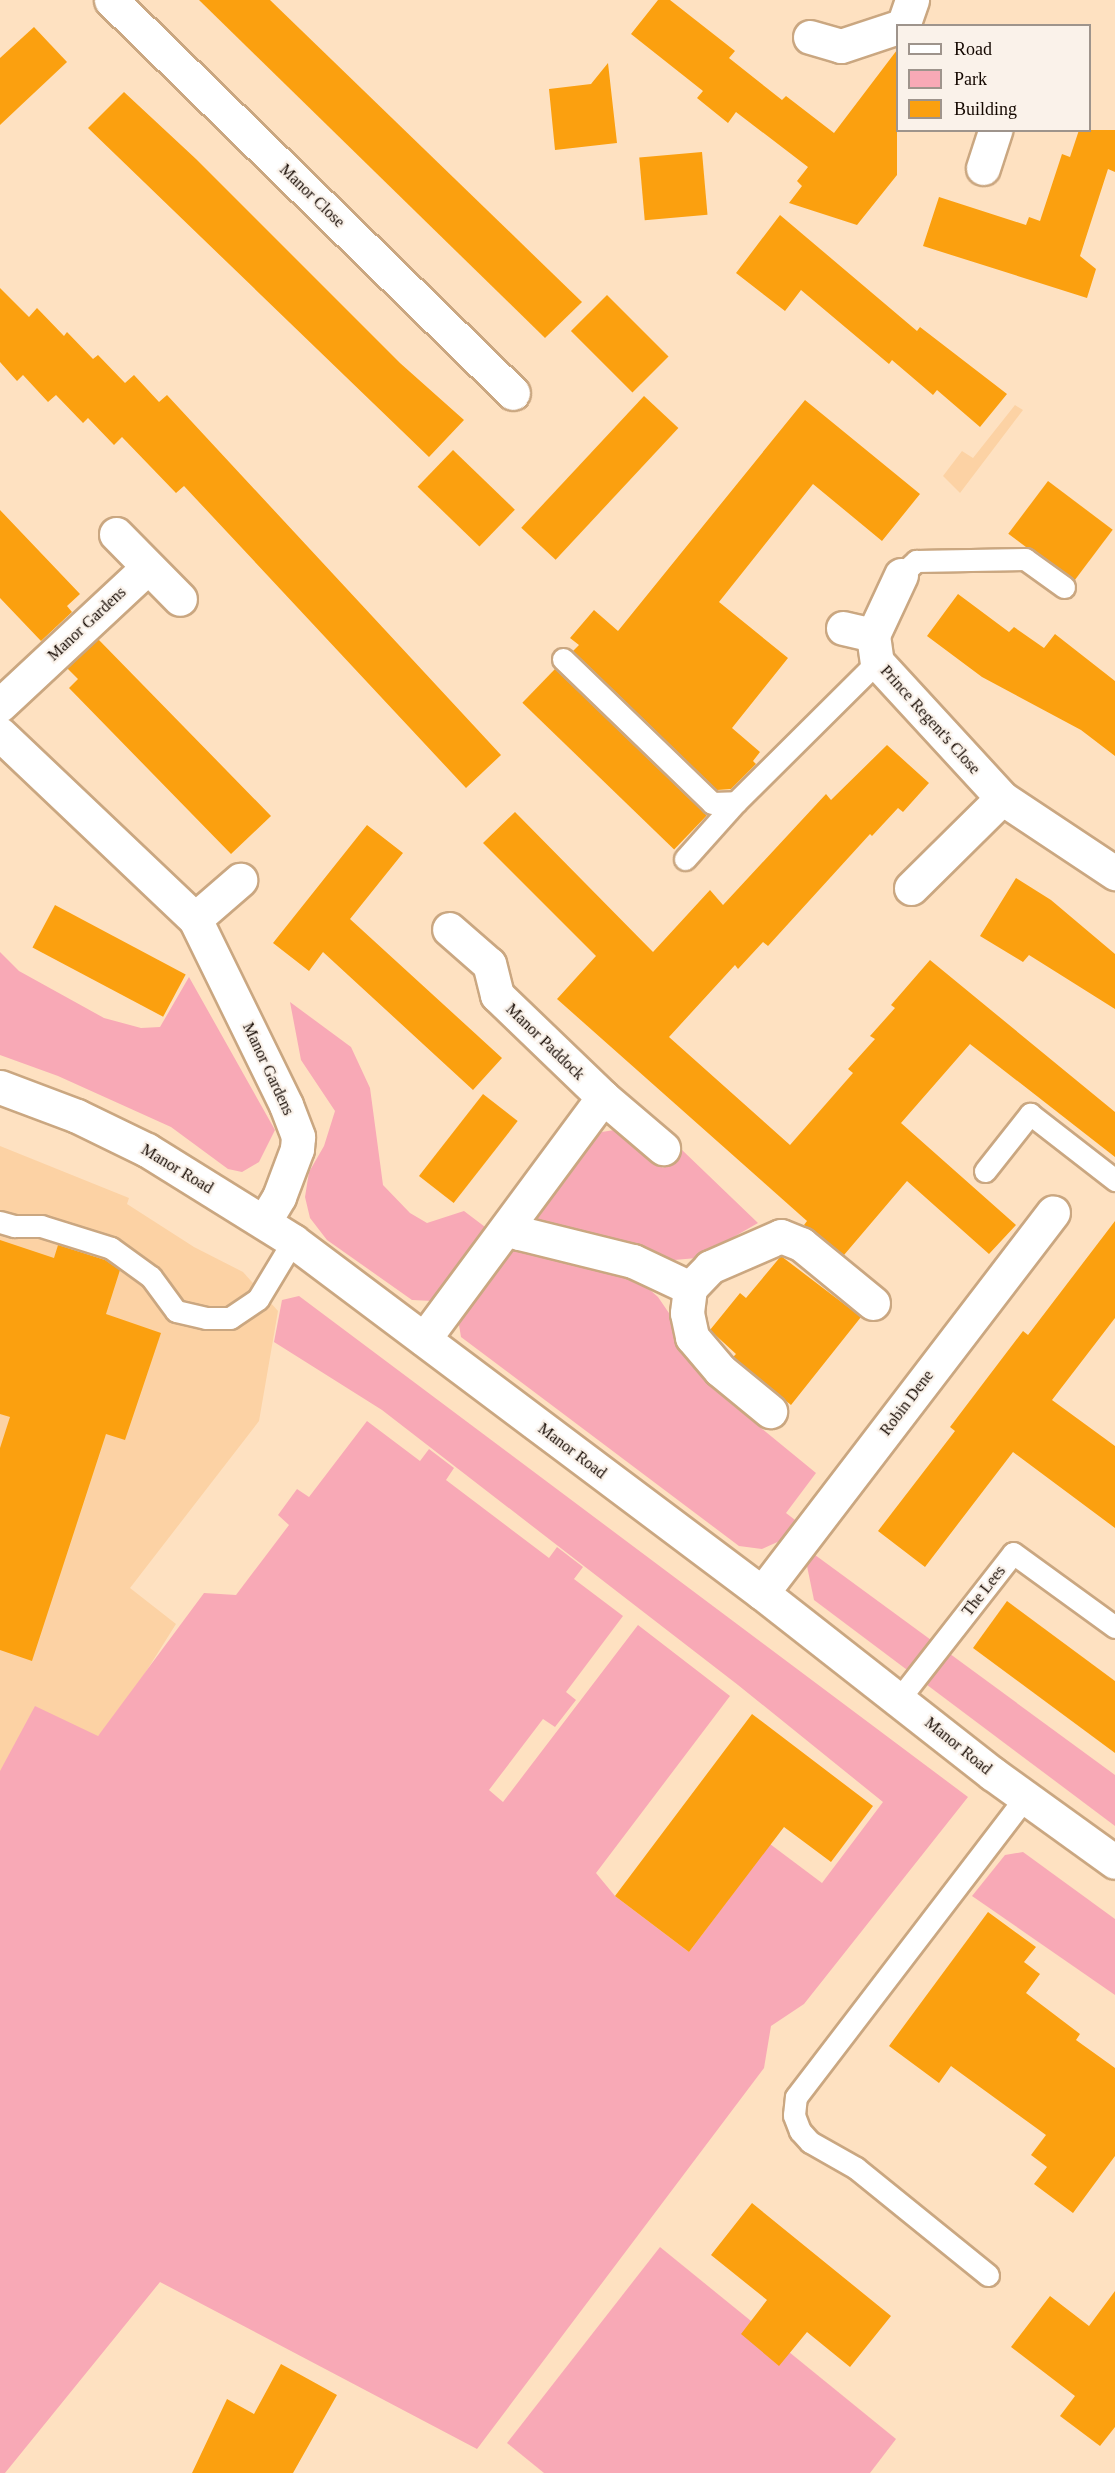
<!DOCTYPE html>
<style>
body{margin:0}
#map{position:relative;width:1115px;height:2473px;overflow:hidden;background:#fee1c1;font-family:Georgia,serif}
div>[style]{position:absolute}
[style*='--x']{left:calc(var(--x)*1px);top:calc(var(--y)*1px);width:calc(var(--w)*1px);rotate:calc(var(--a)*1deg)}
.built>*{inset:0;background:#fcd2a4}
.green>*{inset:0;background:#f8a9b6}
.building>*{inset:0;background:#fba00f;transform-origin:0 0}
.roads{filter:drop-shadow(2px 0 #caa781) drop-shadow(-2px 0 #caa781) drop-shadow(0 2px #caa781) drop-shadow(0 -2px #caa781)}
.lane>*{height:21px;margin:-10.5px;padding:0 10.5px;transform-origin:10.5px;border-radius:10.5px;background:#fff}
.street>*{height:33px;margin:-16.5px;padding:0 16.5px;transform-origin:16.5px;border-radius:16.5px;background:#fff}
span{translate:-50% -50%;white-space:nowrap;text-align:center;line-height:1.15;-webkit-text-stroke:4.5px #faf2ea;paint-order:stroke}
.street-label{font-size:16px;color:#140800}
.legend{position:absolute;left:896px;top:24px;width:195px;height:108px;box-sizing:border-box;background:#faf2ea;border:2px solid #9e948c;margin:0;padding:8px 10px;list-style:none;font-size:18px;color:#140800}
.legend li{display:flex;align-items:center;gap:12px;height:30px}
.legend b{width:30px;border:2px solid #9e948c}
</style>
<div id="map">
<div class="built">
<div style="clip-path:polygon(1015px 405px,1023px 410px,960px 493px,943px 476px,962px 451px,973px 458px)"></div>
<div style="clip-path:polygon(0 1146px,129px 1198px,127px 1204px,194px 1247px,243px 1272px,278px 1311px,259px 1421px,130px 1588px,176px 1624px,125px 1705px,98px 1736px,0 1773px)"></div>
</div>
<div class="green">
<div style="clip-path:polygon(0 952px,19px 971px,104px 1018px,141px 1028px,160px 1027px,189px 977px,275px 1130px,259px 1162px,242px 1172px,228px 1169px,171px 1127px,58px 1076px,0 1055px)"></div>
<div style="clip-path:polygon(290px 1002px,351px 1047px,370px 1088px,383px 1185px,410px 1213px,427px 1223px,464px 1211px,493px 1233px,433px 1301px,412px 1300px,327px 1240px,310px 1218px,305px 1197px,309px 1172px,324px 1146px,335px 1111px,301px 1060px)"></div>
<div style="clip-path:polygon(614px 1130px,625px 1133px,663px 1168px,681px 1149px,758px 1223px,697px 1258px,674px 1260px,648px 1257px,536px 1221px,535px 1213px,589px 1141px,602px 1132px)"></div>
<div style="clip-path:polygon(510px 1251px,540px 1251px,634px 1276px,658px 1297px,716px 1382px,712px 1388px,816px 1473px,786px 1513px,799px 1523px,784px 1539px,762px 1549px,739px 1546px,461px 1337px,458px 1319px,504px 1254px)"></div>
<div style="clip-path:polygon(299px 1296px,968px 1797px,804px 2004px,771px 2026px,764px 2068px,477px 2449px,160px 2282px,5px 2473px,0 2473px,0 1771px,35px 1706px,98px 1736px,204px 1593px,236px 1595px,289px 1525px,278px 1515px,297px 1489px,309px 1497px,367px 1421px,420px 1461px,429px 1449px,454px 1468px,446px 1480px,549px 1558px,557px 1547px,583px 1567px,574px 1579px,623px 1616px,566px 1692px,576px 1700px,555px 1727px,543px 1719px,489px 1790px,503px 1802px,638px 1625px,730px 1696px,596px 1873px,615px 1896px,689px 1952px,770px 1844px,822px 1883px,883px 1802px,738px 1685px,382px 1410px,274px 1342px,282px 1300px)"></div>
<div style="clip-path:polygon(811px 1552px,1115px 1775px,1115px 1826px,814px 1600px,807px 1566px)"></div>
<div style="clip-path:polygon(1023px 1852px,1115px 1919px,1115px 1995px,972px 1896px,1005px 1855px)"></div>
<div style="clip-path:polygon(660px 2247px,896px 2439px,870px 2473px,544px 2473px,507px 2443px)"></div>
</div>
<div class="building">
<div style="clip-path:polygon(199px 0,270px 0,582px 302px,545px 338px)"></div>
<div style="clip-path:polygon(658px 0,670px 0,735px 51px,729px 58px,782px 100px,786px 96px,834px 133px,897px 50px,897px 175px,857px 225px,789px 203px,802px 186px,797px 181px,808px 167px,736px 112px,728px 123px,697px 98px,703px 91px,631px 34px)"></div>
<div style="clip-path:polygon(34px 27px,67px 62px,0 125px,0 58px)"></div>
<div style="clip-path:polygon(608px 63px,617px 143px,555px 150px,549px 89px,591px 84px)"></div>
<div style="clip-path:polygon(124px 92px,196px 159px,400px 363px,464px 420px,429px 457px,88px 128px)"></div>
<div style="clip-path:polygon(1079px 130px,1115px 130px,1115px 172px,1108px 169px,1080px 256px,1096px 269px,1087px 298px,923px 246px,939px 197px,1026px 225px,1029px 217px,1040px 221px,1062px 154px,1070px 157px)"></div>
<div style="left:702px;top:152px;width:63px;height:63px;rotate:85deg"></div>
<div style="clip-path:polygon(780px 215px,917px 331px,920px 327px,1007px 394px,980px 427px,937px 390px,933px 395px,892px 360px,889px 364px,801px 290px,785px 311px,736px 273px)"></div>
<div style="clip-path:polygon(0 288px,29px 317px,37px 308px,64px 336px,67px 332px,93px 359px,98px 355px,125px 383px,134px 375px,159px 402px,167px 395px,501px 755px,466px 788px,184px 486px,176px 493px,122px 437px,114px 445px,88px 418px,83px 423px,56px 395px,48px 402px,23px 375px,17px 381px,0 362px)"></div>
<div style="left:607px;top:295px;width:87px;height:51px;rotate:45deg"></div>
<div style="left:644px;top:396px;width:47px;height:180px;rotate:43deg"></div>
<div style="clip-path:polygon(805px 400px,920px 494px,882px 541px,813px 484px,719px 602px,788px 658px,732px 728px,760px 752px,753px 761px,756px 764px,731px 789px,717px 790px,573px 651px,579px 645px,570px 638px,594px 610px,618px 631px)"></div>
<div style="left:453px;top:450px;width:86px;height:51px;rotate:44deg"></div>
<div style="left:1048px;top:481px;width:81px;height:66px;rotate:37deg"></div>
<div style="clip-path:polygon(0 510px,80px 594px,67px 606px,72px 612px,41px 641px,0 598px)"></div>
<div style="clip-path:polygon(958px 594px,1009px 632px,1014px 627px,1044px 648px,1055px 634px,1115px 681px,1115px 756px,1081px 730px,982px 677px,927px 636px)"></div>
<div style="clip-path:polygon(98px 639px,271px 816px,231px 854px,69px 688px,78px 679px,67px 668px)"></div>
<div style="left:555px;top:669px;width:211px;height:47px;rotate:44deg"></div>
<div style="clip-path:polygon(887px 745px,929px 783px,903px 812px,898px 808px,872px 836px,870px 834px,768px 946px,763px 942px,738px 969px,735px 965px,669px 1037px,790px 1145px,853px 1073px,848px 1069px,875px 1039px,870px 1036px,895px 1008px,891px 1005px,930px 960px,1115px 1112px,1115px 1157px,970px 1044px,901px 1123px,1016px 1225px,989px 1254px,907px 1181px,844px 1255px,804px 1225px,807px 1221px,557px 999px,596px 956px,483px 843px,515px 812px,653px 952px,710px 890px,723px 905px,826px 794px,831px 800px)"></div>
<div style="clip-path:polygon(367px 825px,403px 853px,350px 919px,502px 1058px,473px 1090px,323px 952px,309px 971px,273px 943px)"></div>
<div style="clip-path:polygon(1016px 878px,1051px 900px,1115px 954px,1115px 1009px,1029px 955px,1023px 962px,980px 936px)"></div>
<div style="left:55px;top:905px;width:148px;height:48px;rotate:28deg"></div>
<div style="left:483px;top:1094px;width:44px;height:104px;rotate:38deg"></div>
<div style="clip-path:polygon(1115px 1221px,1115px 1318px,1052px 1400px,1115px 1446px,1115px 1528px,1013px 1452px,925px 1567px,878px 1531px,955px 1431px,950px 1427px,991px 1373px,1023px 1331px,1028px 1335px)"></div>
<div style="clip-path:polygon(0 1240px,54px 1258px,58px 1245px,105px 1260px,120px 1270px,106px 1314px,161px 1333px,125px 1440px,106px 1434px,32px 1661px,0 1650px,0 1448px,10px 1417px,0 1414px)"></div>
<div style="clip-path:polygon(781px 1256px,861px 1317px,791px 1405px,733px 1357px,736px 1354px,710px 1330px,740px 1293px,746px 1298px)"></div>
<div style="clip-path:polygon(1007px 1601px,1115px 1681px,1115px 1753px,973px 1648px)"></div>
<div style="clip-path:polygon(752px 1714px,873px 1806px,831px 1862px,784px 1827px,689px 1952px,615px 1896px)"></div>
<div style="clip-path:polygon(988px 1912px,1036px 1947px,1024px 1962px,1040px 1974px,1026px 1993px,1080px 2034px,1076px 2040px,1115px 2068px,1115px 2156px,1073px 2213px,1034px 2184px,1047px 2167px,1031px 2155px,1046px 2135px,951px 2066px,939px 2083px,889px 2046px)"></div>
<div style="clip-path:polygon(752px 2203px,891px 2316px,850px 2367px,807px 2332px,779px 2366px,741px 2334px,767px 2300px,711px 2255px)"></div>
<div style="clip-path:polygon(1115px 2291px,1115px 2427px,1100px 2446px,1060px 2416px,1075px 2396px,1011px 2347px,1050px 2296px,1089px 2326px)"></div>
<div style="clip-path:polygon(281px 2364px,337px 2395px,293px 2473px,192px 2473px,227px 2399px,254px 2414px)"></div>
</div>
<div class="roads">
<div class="lane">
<div style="--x:901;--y:575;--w:21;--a:-43"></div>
<div style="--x:916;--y:561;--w:109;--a:-1.1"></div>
<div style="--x:1025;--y:559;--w:48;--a:35.7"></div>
<div style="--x:563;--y:659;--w:207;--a:44"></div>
<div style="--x:712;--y:803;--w:24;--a:-2"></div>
<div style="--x:736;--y:802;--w:199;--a:-44.8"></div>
<div style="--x:685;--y:859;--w:76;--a:-48.2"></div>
<div style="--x:985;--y:1171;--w:73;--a:-51.7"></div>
<div style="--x:1030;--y:1114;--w:108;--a:37.8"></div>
<div style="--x:0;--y:1222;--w:15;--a:16"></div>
<div style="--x:14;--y:1226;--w:27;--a:0"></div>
<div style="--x:41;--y:1226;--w:73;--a:17.4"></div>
<div style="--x:111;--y:1248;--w:49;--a:35.9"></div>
<div style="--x:151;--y:1277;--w:42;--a:53.7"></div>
<div style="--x:176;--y:1311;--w:31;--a:13"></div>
<div style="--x:206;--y:1318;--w:24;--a:0"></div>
<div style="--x:230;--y:1318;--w:34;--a:-34"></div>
<div style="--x:258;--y:1299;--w:68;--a:-58.9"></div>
<div style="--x:899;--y:1699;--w:185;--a:-52"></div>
<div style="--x:1013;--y:1553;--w:126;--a:36"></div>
<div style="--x:988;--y:2275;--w:170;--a:-141"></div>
<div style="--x:856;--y:2168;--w:53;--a:-150.5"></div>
<div style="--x:810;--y:2142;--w:15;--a:-132"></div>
<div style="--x:800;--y:2131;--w:17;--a:-111"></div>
<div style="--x:794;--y:2115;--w:18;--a:-84"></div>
<div style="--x:796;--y:2097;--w:377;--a:-52.6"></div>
</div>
<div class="street">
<div style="--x:111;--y:0;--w:562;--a:44.35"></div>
<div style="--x:903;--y:26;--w:28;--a:-71"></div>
<div style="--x:810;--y:37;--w:32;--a:16"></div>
<div style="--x:841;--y:46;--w:60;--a:-18.4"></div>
<div style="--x:983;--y:168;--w:40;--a:-72"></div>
<div style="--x:116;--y:534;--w:91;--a:45.4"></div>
<div style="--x:901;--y:575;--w:66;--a:115"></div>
<div style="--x:873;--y:635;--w:27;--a:82"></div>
<div style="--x:877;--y:662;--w:185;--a:47.4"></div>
<div style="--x:1002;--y:798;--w:136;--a:33.6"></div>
<div style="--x:843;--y:628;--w:31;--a:13"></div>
<div style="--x:0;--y:705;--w:202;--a:-43"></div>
<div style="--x:0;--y:734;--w:269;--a:43.5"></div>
<div style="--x:195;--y:919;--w:207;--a:63.9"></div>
<div style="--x:286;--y:1105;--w:34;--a:69"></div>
<div style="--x:298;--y:1137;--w:12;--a:95"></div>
<div style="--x:297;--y:1149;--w:51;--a:110.6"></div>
<div style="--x:279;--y:1197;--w:29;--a:121"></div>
<div style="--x:911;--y:888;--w:128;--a:-44.7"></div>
<div style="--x:195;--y:919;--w:60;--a:-40.9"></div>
<div style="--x:0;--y:1087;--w:82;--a:20.6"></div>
<div style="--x:77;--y:1116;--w:78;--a:25.9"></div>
<div style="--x:147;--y:1150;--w:172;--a:31.9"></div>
<div style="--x:293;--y:1241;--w:586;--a:36.89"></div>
<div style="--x:762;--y:1593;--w:293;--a:38.1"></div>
<div style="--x:993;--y:1774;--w:150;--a:35.8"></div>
<div style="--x:603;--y:1097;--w:79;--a:40.4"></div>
<div style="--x:510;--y:1226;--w:11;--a:38"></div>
<div style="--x:519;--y:1233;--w:117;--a:13.8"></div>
<div style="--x:633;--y:1261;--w:63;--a:25.3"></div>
<div style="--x:690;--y:1288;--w:29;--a:-46"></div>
<div style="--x:710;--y:1267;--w:77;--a:-23.6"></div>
<div style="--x:781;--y:1236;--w:22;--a:22"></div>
<div style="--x:801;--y:1244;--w:93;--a:39.3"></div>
<div style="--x:690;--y:1288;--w:25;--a:97"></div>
<div style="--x:687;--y:1313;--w:25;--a:78"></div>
<div style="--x:692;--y:1337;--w:43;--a:49.7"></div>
<div style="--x:720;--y:1370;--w:65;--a:39.4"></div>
<div style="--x:424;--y:1339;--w:301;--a:-53.5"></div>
<div style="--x:603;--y:1097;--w:147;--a:-136.1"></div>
<div style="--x:497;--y:995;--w:32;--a:-104"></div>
<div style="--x:489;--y:964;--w:53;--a:-138.8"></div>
<div style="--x:762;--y:1593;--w:479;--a:-52.6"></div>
</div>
</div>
<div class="street-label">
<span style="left:312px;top:196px;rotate:44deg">Manor Close</span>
<span style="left:87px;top:624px;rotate:-43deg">Manor Gardens</span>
<span style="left:930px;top:720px;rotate:48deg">Prince Regent's Close</span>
<span style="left:545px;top:1042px;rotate:44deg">Manor Paddock</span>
<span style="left:268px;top:1069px;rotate:65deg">Manor Gardens</span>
<span style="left:177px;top:1169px;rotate:31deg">Manor Road</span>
<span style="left:907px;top:1403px;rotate:-53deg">Robin Dene</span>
<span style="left:572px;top:1451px;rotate:37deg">Manor Road</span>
<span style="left:984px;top:1591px;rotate:-52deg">The Lees</span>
<span style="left:958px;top:1746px;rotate:39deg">Manor Road</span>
</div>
<ul class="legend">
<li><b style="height:8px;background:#fff"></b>Road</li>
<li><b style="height:16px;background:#f8a9b6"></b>Park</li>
<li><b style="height:16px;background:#fba00f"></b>Building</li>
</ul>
</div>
